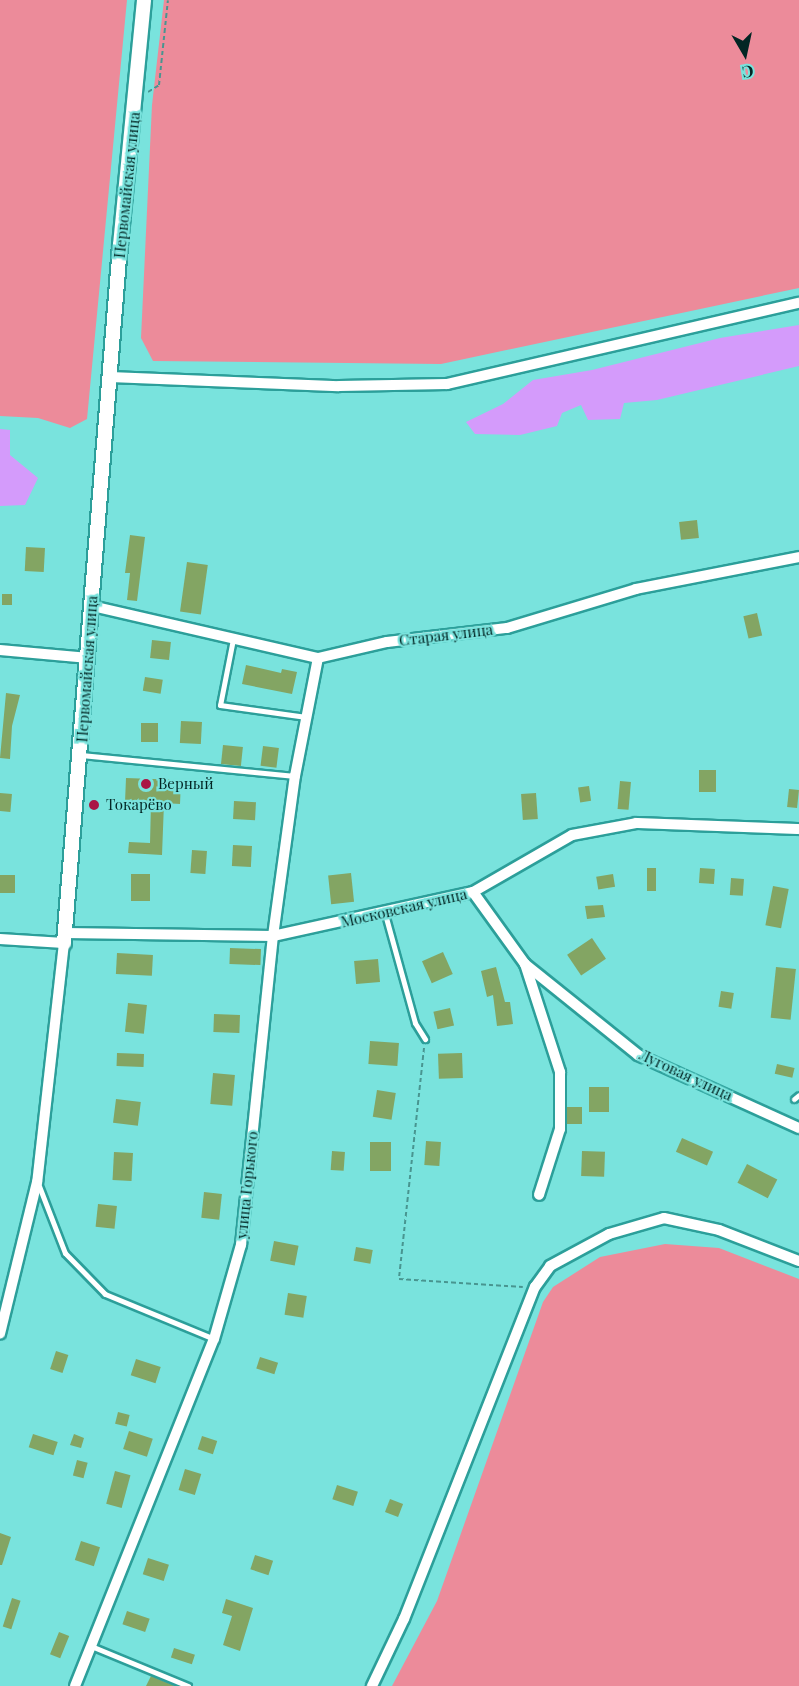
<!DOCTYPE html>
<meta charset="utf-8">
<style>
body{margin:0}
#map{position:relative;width:799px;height:1686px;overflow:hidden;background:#79e3dd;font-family:"Playfair Display",serif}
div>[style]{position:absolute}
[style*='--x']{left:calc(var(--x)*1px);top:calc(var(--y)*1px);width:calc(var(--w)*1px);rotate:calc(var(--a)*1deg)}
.green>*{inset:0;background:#ec8b9a}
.water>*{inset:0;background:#d49bfb}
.building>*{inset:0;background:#83a563;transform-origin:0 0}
.path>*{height:2px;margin-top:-1px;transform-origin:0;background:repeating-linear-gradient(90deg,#489590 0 4.5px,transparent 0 7.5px)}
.roads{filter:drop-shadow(2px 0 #2c9f9a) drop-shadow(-2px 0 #2c9f9a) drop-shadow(0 2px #2c9f9a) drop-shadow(0 -2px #2c9f9a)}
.lane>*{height:5px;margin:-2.5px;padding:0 2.5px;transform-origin:2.5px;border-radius:2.5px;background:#fff}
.street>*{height:10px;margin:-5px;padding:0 5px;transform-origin:5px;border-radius:5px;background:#fff}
.secondary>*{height:14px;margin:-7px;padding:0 7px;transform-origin:7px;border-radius:7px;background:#fff}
.dots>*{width:16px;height:16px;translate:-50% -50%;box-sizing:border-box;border:3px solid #79e3dd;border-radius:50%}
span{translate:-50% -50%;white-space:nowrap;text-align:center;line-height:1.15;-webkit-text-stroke:4.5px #79e3dd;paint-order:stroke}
.street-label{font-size:15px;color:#022624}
.poi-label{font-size:15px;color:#022624}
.left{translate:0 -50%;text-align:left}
.north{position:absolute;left:715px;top:24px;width:60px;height:60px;-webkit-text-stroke:4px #79e3dd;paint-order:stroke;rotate:171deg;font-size:16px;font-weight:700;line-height:24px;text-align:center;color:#022624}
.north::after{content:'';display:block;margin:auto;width:21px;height:27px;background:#022624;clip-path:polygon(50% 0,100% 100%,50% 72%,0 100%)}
</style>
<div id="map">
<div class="green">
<div style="clip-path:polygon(0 0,127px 0,87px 419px,70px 428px,38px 418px,0 416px)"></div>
<div style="clip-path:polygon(164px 0,799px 0,799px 288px,441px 364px,153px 361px,141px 338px,152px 105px)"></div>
<div style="clip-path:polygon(665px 1244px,719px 1248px,799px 1279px,799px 1686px,392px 1686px,437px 1601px,543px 1302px,553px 1287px,600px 1257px)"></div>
</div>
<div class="water">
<div style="clip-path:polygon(799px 325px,799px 366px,657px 400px,624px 403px,620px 419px,588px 420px,581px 405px,562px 413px,557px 426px,520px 435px,475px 434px,466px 422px,503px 404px,533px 380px,592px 370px,720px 338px)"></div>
<div style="clip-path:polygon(0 429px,10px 430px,10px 455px,38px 478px,25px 505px,0 506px)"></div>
</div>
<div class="building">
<div style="left:697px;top:520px;width:18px;height:18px;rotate:84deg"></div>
<div style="clip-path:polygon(130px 535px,145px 537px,137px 601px,127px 600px,130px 573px,125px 573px)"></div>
<div style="left:26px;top:547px;width:19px;height:24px;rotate:3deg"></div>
<div style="left:187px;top:562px;width:21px;height:50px;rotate:8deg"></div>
<div style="left:2px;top:594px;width:10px;height:11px"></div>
<div style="left:757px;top:613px;width:23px;height:14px;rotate:77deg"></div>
<div style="left:152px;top:640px;width:19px;height:18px;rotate:6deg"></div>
<div style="clip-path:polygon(246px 665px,281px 673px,282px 669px,297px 672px,292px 694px,242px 684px)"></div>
<div style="left:145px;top:677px;width:18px;height:14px;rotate:9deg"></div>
<div style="clip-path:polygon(6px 693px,20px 695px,12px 726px,10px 759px,0 758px)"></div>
<div style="left:181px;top:721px;width:21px;height:22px;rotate:3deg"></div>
<div style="left:141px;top:723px;width:17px;height:19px"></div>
<div style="left:223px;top:745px;width:20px;height:19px;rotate:6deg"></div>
<div style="left:263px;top:746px;width:16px;height:20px;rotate:7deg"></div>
<div style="left:699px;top:770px;width:17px;height:22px"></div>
<div style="clip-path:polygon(126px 778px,181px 780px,180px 804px,164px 803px,162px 855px,128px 853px,129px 842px,150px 843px,151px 803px,125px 802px)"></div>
<div style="left:620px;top:781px;width:11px;height:28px;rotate:5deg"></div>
<div style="left:589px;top:786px;width:15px;height:11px;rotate:82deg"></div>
<div style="left:789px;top:789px;width:10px;height:18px;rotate:6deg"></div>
<div style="left:0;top:793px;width:12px;height:18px;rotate:5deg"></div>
<div style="left:536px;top:793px;width:26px;height:15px;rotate:86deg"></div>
<div style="left:234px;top:801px;width:22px;height:18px;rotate:3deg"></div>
<div style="left:233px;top:845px;width:19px;height:21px;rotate:3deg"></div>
<div style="left:192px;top:850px;width:15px;height:23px;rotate:4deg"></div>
<div style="left:647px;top:868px;width:9px;height:23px"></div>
<div style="left:700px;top:868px;width:15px;height:15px;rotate:4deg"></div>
<div style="left:351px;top:873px;width:29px;height:23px;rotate:84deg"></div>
<div style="left:131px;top:874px;width:19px;height:27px"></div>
<div style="left:613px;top:874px;width:13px;height:17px;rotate:81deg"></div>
<div style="left:0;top:875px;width:15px;height:18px"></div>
<div style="left:731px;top:878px;width:13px;height:17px;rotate:4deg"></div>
<div style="left:773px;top:886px;width:16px;height:40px;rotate:11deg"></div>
<div style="clip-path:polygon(603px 905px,605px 917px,587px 919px,585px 906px)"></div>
<div style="left:592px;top:938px;width:25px;height:30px;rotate:56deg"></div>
<div style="left:230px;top:948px;width:31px;height:16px;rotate:2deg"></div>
<div style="left:443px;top:952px;width:24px;height:23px;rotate:66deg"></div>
<div style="left:117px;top:953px;width:36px;height:21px;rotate:3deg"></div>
<div style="left:378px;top:959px;width:23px;height:24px;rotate:85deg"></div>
<div style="clip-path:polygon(496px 967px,505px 1002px,510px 1002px,513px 1024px,497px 1026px,493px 995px,487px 997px,481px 971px)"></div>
<div style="left:776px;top:967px;width:20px;height:51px;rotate:6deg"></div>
<div style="left:721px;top:991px;width:13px;height:16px;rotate:9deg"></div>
<div style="left:128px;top:1003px;width:19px;height:29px;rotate:6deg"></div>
<div style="left:450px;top:1008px;width:18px;height:17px;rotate:77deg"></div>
<div style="left:214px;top:1014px;width:26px;height:18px;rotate:2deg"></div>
<div style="left:370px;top:1041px;width:29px;height:23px;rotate:4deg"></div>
<div style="left:117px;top:1053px;width:27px;height:13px;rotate:2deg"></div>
<div style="left:462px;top:1053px;width:25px;height:24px;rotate:88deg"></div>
<div style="left:777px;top:1064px;width:18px;height:10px;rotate:13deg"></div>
<div style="left:213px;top:1073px;width:22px;height:31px;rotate:5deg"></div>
<div style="left:589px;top:1087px;width:20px;height:25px"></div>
<div style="left:377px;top:1090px;width:19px;height:27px;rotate:9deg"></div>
<div style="left:116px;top:1099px;width:25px;height:24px;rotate:7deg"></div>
<div style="left:567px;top:1107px;width:15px;height:17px"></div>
<div style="left:682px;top:1138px;width:34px;height:15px;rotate:24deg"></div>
<div style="left:426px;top:1141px;width:15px;height:24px;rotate:4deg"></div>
<div style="left:370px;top:1142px;width:21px;height:29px"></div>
<div style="left:332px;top:1151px;width:13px;height:19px;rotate:4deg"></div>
<div style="left:582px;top:1151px;width:23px;height:25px;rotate:2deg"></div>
<div style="left:114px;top:1152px;width:19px;height:28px;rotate:3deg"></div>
<div style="left:747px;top:1164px;width:34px;height:21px;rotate:27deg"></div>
<div style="left:204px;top:1192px;width:18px;height:26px;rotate:6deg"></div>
<div style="left:98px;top:1204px;width:19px;height:23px;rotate:6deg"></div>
<div style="left:274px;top:1241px;width:25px;height:20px;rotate:11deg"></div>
<div style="left:356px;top:1247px;width:17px;height:14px;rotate:10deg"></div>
<div style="left:288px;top:1293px;width:19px;height:22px;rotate:9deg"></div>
<div style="left:56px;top:1351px;width:13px;height:19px;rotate:18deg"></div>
<div style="left:260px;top:1357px;width:19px;height:12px;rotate:18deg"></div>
<div style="left:136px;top:1359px;width:26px;height:17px;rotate:18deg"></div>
<div style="left:118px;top:1412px;width:12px;height:12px;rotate:14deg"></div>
<div style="left:129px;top:1431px;width:25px;height:19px;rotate:18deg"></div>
<div style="left:33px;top:1434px;width:26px;height:14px;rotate:18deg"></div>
<div style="clip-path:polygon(74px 1434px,84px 1438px,81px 1448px,70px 1445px)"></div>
<div style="left:202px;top:1436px;width:16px;height:14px;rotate:18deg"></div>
<div style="left:77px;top:1460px;width:11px;height:16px;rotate:15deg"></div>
<div style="left:185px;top:1469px;width:17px;height:22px;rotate:17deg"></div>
<div style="left:115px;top:1471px;width:16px;height:34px;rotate:15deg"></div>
<div style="left:337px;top:1485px;width:22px;height:15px;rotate:18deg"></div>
<div style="left:390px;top:1499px;width:14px;height:14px;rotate:21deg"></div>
<div style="clip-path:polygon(0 1533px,11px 1537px,2px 1565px,0 1565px)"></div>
<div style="left:81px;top:1541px;width:20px;height:20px;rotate:18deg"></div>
<div style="left:255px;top:1555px;width:19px;height:15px;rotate:18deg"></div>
<div style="left:148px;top:1558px;width:22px;height:17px;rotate:18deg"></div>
<div style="left:12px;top:1598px;width:9px;height:30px;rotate:18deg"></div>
<div style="clip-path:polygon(226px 1599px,253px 1608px,240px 1651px,223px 1645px,232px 1616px,222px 1613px)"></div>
<div style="left:127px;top:1611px;width:24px;height:14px;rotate:19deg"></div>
<div style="left:59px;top:1632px;width:11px;height:24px;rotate:22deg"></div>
<div style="left:174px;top:1648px;width:22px;height:10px;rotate:18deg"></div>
<div style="clip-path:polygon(151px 1676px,175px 1686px,146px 1686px)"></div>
</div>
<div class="path">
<div style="--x:148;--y:92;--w:13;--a:-32"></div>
<div style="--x:159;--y:85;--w:85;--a:-84"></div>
<div style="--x:424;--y:1048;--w:232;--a:96.2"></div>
<div style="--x:399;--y:1279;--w:124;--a:3.7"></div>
</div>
<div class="roads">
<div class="lane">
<div style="--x:233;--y:639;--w:67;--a:101.1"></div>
<div style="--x:220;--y:705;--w:87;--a:7.9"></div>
<div style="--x:81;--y:755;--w:215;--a:5.6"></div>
<div style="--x:385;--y:914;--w:113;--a:74.6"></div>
<div style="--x:415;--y:1023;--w:19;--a:58"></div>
<div style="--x:794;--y:1099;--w:6;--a:-39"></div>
<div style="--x:39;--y:1186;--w:72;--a:68.8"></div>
<div style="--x:65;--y:1253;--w:57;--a:45.7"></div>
<div style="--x:105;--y:1294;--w:118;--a:22.4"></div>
<div style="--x:91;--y:1646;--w:105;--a:22.4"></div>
</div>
<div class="street">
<div style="--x:110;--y:377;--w:229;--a:2.3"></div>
<div style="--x:339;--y:386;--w:108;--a:-1.1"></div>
<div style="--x:447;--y:384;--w:361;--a:-13"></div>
<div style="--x:92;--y:606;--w:232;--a:13"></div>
<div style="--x:318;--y:658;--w:71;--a:-13.1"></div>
<div style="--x:387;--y:642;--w:121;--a:-6.7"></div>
<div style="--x:507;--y:628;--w:135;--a:-16.8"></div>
<div style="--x:636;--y:589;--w:166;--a:-11.1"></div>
<div style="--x:0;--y:650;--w:89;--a:5.1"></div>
<div style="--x:473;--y:892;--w:89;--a:54.2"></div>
<div style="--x:525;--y:964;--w:114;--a:72"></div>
<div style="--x:560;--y:1072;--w:57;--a:90"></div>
<div style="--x:560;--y:1129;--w:69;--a:107.7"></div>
<div style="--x:65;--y:933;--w:208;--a:0.8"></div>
<div style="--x:273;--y:936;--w:205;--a:-12.4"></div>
<div style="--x:473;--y:892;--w:114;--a:-29.9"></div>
<div style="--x:572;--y:835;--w:65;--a:-10.6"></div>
<div style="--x:636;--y:823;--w:163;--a:2.1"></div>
<div style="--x:0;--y:939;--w:64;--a:3.6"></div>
<div style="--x:64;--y:943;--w:241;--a:96.4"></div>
<div style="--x:37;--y:1182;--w:156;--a:103.7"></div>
<div style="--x:525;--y:964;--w:145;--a:38.8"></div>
<div style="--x:638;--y:1055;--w:177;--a:24.4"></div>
<div style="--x:75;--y:1686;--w:374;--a:-68.2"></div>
<div style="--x:214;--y:1339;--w:98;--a:-74"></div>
<div style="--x:241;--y:1245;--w:311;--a:-84.1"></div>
<div style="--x:273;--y:936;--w:162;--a:-82.2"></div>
<div style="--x:295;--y:776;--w:120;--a:-79"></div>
<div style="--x:372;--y:1686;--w:74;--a:-64.5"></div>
<div style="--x:404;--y:1619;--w:357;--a:-68.5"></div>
<div style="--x:535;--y:1287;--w:26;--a:-54"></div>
<div style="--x:550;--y:1266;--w:67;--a:-28.5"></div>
<div style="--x:609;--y:1234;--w:57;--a:-16.2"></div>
<div style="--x:664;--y:1218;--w:56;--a:12.3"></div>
<div style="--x:719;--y:1230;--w:86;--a:21.2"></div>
</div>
<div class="secondary">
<div style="--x:64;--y:943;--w:700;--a:-85.41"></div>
<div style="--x:120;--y:245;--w:246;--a:-84.4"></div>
</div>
</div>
<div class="dots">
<div style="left:146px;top:784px;background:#aa1645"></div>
<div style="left:94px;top:805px;background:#aa1645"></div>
</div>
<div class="street-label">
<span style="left:127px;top:185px;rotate:-84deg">Первомайская улица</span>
<span style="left:446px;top:635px;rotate:-7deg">Старая улица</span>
<span style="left:87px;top:669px;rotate:-86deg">Первомайская улица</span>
<span style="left:404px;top:908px;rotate:-13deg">Московская улица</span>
<span style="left:686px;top:1075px;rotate:25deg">Луговая улица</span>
<span style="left:247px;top:1185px;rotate:-84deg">улица Горького</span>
</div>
<div class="poi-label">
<span class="left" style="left:158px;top:784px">Верный</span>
<span class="left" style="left:106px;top:805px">Токарёво</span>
</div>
<div class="north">С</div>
</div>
